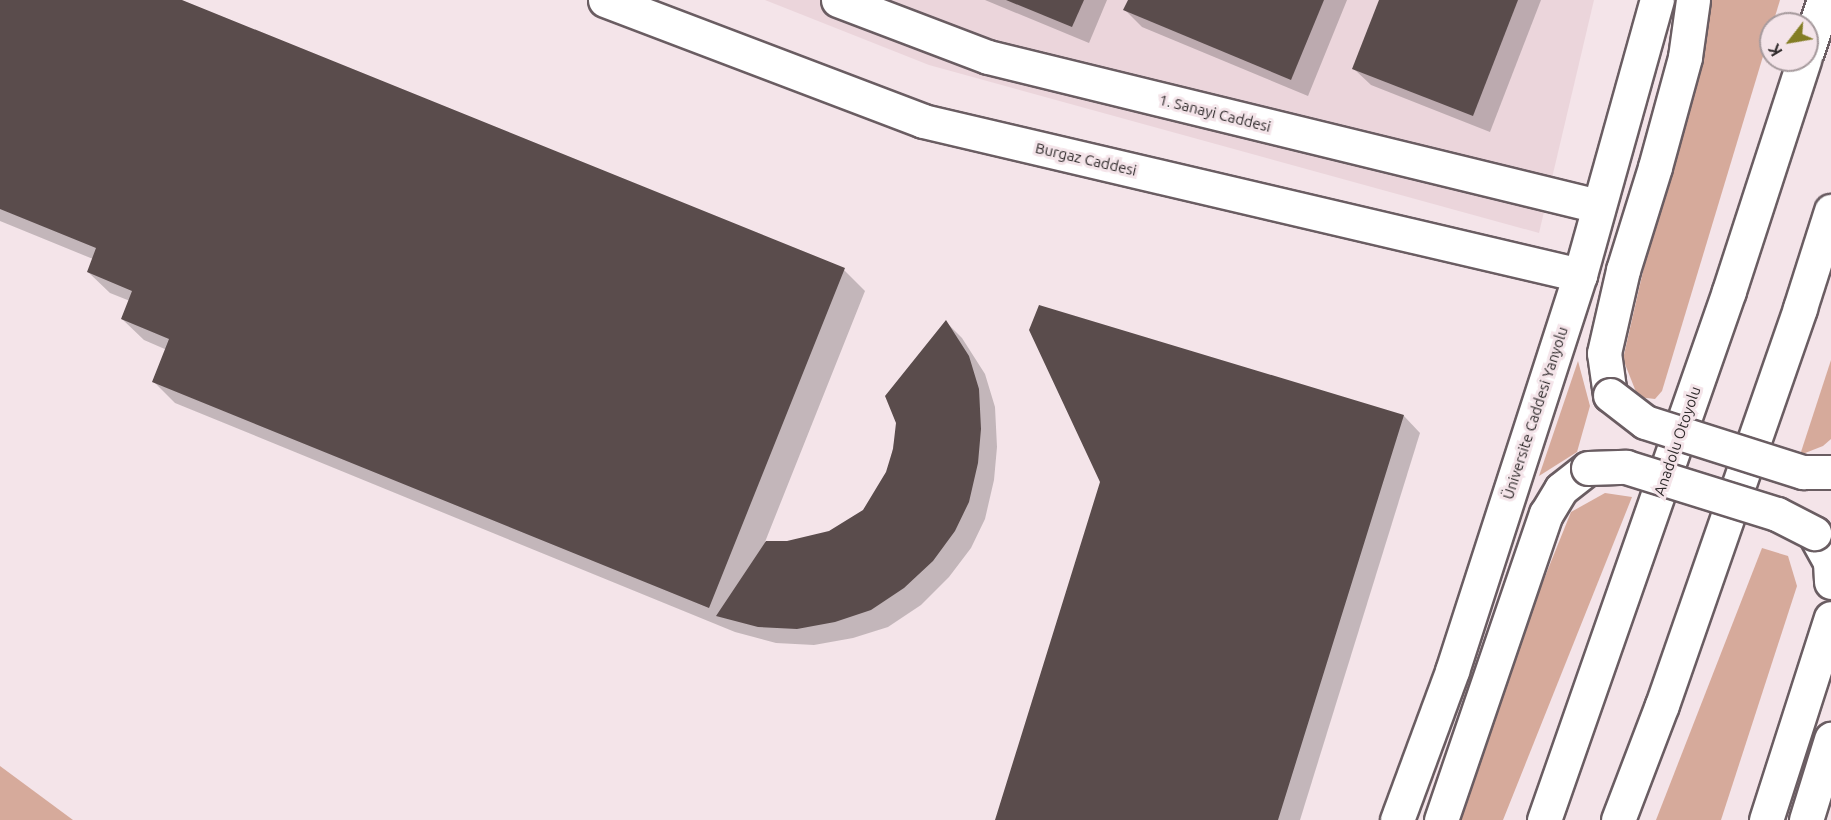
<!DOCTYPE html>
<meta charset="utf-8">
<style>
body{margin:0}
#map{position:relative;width:1831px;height:820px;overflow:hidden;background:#f4e4e9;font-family:Ubuntu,sans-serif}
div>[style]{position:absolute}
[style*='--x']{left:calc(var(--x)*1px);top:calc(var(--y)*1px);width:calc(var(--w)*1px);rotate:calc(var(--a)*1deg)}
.built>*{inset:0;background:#ebd5db}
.green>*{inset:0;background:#d6aa9b}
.shadow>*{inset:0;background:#0003}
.building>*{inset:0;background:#5a4c4c}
.roads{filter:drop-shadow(2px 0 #6a5d62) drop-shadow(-2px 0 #6a5d62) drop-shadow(0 2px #6a5d62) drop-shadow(0 -2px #6a5d62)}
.minor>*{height:33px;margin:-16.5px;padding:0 16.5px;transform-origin:16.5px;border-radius:16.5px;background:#fff}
.major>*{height:33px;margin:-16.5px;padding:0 16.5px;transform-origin:16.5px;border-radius:16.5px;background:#fff}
.highway>*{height:33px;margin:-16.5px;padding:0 16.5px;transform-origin:16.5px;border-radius:16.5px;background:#fff}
.bridges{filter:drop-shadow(2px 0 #6a5d62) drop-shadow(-2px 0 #6a5d62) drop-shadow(0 2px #6a5d62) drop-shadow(0 -2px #6a5d62)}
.major-bridge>*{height:33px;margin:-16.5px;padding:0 16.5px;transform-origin:16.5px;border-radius:16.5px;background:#fff}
span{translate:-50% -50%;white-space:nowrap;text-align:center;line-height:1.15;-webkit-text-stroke:6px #f4e4e9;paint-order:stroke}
.street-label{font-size:15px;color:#302b2c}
.north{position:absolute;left:1759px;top:12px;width:60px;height:60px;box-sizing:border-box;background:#f4e4e9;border:2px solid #a69a9d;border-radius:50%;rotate:239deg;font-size:16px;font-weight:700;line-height:24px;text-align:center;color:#302b2c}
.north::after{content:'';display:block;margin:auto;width:21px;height:27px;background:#837d24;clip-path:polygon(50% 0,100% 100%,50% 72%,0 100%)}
</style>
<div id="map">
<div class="built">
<div style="clip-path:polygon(765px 0,1594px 0,1539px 233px,929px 65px)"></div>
</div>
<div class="green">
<div style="clip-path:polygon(1705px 0,1780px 0,1662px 391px,1655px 399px,1638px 397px,1623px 359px)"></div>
<div style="clip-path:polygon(1831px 360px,1831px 439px,1823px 446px,1800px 455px)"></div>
<div style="clip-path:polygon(1578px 361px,1590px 406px,1577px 452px,1539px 476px)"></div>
<div style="clip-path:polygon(1605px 493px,1632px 497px,1503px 820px,1447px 820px,1571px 512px)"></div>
<div style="clip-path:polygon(1762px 548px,1788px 556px,1797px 586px,1721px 820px,1656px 820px)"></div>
<div style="clip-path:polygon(0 766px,73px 820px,0 820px)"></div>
</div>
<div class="shadow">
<div style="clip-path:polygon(0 0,178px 0,844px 270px,865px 291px,765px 542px,787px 542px,830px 532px,864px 511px,888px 473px,898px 423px,946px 322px,962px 338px,985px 374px,995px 407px,997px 447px,994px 480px,985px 519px,971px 548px,949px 577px,921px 605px,888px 627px,853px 638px,814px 645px,776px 643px,735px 632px,175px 403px,154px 382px,167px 350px,144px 340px,122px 319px,130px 301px,110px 293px,88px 272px,93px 259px,0 221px)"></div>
<div style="clip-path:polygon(985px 0,1107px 0,1089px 43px)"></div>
<div style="clip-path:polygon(1129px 0,1347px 0,1308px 96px,1142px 27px,1125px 10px)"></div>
<div style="clip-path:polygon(1381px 0,1541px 0,1490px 132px,1371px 85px,1354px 69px)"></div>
<div style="clip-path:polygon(1404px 416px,1420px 433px,1300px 820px,996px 820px,1101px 482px)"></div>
</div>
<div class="building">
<div style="clip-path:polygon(0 0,182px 0,845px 268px,709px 608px,152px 382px,169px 339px,121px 319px,132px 291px,87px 272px,96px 248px,0 209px)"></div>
<div style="clip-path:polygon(1006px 0,1084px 0,1072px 27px)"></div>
<div style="clip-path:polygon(1128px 0,1324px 0,1291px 80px,1123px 10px)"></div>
<div style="clip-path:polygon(1379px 0,1518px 0,1473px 116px,1352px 69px)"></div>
<div style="clip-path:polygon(1039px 305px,1404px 415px,1278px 820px,995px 820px,1100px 482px,1029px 330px)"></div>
<div style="clip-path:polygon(946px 320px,969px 356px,979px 389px,981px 429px,978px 463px,969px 502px,955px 531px,933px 561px,904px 588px,871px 610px,835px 622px,797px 629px,758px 627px,716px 616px,766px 541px,787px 541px,829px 531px,863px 510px,886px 472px,893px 449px,896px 423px,885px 396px)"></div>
</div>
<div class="roads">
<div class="minor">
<div style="--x:605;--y:0;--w:340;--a:20.8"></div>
<div style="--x:923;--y:121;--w:675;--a:13.19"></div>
<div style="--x:838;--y:0;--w:160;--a:20.8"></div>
<div style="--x:988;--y:57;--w:628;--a:13.73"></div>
</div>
<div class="major">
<div style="--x:1610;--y:395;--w:42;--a:-98.1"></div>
<div style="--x:1604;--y:353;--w:85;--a:-77.1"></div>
<div style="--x:1623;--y:270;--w:108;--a:-72.7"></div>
<div style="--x:1655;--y:167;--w:114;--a:-74.7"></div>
<div style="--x:1685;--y:57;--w:58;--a:-82"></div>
<div style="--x:1814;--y:533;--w:33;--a:61"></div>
<div style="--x:1830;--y:562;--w:20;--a:87"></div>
<div style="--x:1397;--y:820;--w:159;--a:-69.7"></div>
<div style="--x:1452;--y:671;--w:416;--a:-72.1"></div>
<div style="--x:1580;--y:275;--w:286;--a:-74.4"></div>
<div style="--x:1441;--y:820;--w:324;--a:-71.1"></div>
<div style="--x:1546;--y:514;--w:29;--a:-59"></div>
<div style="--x:1561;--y:489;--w:34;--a:-38"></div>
<div style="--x:1766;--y:820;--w:212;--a:-72.2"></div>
<div style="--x:1806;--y:820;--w:85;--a:-72.8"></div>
</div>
<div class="highway">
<div style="--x:1807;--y:51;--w:54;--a:-71.6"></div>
<div style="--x:1544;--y:820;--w:560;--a:-70.72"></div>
<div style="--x:1729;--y:291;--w:243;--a:-72"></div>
<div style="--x:1618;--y:820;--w:123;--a:-69.1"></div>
<div style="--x:1662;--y:705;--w:420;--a:-70.8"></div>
<div style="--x:1800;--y:308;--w:102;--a:-72.3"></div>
</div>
</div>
<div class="bridges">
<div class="major-bridge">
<div style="--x:1610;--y:395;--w:44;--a:37.6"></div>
<div style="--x:1645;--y:422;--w:166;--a:17.6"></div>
<div style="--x:1803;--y:472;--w:28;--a:0"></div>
<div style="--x:1588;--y:468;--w:38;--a:-2"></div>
<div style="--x:1626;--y:467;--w:158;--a:17.3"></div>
<div style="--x:1777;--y:514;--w:42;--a:27.2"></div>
</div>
</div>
<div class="street-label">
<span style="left:1215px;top:113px;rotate:14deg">1. Sanayi Caddesi</span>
<span style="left:1086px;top:159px;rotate:13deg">Burgaz Caddesi</span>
<span style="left:1535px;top:413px;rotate:-72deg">Üniversite Caddesi Yanyolu</span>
<span style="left:1677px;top:441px;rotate:-71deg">Anadolu Otoyolu</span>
</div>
<div class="north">K</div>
</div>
